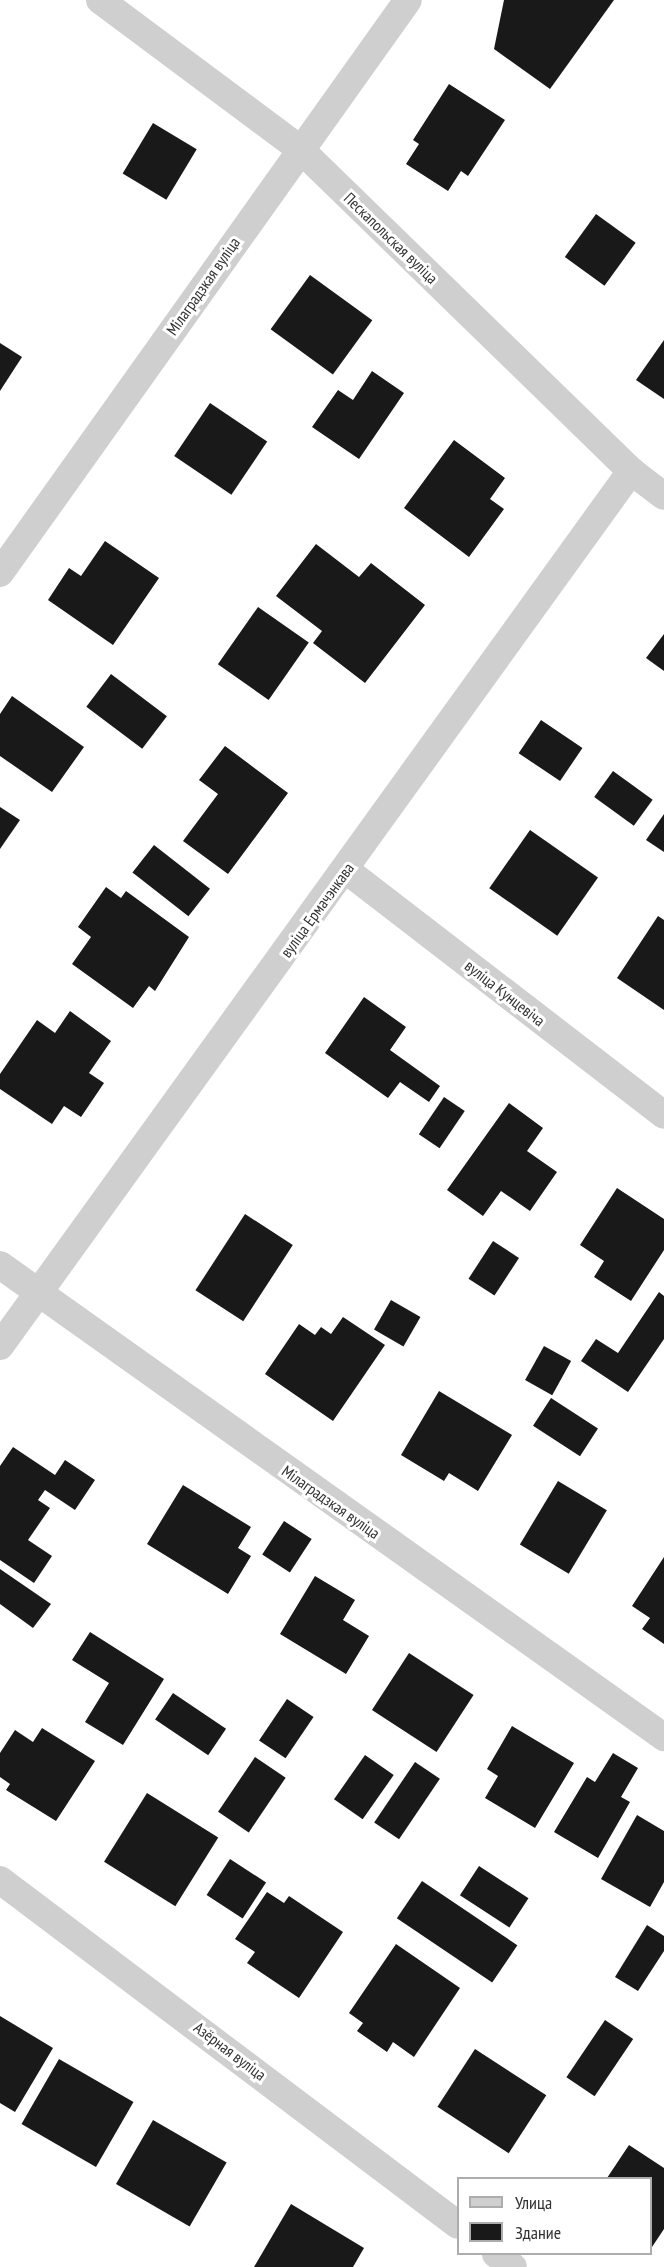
<!DOCTYPE html>
<meta charset="utf-8">
<style>
body{margin:0}
#map{position:relative;width:664px;height:2267px;overflow:hidden;background:#fff;font-family:"PT Sans Narrow",sans-serif}
div>[style]{position:absolute}
[style*='--x']{left:calc(var(--x)*1px);top:calc(var(--y)*1px);width:calc(var(--w)*1px);rotate:calc(var(--a)*1deg)}
.building>*{inset:0;background:#191919;transform-origin:0 0}
.street>*{height:28px;margin:-14px;padding:0 14px;transform-origin:14px;border-radius:14px;background:#cfcfcf}
span{translate:-50% -50%;white-space:nowrap;text-align:center;line-height:1.15;-webkit-text-stroke:6px #fff;paint-order:stroke}
.street-label{font-size:16px;color:#323232}
.legend{position:absolute;left:457px;top:2177px;width:195px;height:78px;box-sizing:border-box;background:#fff;border:2px solid #adadad;margin:0;padding:8px 10px;list-style:none;font-size:18px;color:#323232}
.legend li{display:flex;align-items:center;gap:12px;height:30px}
.legend b{width:30px;border:2px solid #adadad}
</style>
<div id="map">
<div class="building">
<div style="clip-path:polygon(504px 0,614px 0,550px 89px,494px 49px)"></div>
<div style="clip-path:polygon(449px 84px,505px 120px,468px 176px,461px 171px,448px 191px,406px 164px,419px 144px,413px 140px)"></div>
<div style="left:153px;top:123px;width:51px;height:59px;rotate:31deg"></div>
<div style="left:596px;top:214px;width:49px;height:53px;rotate:36deg"></div>
<div style="left:310px;top:275px;width:77px;height:67px;rotate:36deg"></div>
<div style="clip-path:polygon(664px 340px,664px 399px,636px 380px)"></div>
<div style="clip-path:polygon(0 343px,22px 357px,0 391px)"></div>
<div style="clip-path:polygon(372px 371px,404px 393px,359px 459px,312px 427px,338px 390px,353px 400px)"></div>
<div style="left:210px;top:403px;width:69px;height:64px;rotate:34deg"></div>
<div style="clip-path:polygon(454px 440px,505px 478px,490px 499px,504px 509px,469px 557px,404px 508px)"></div>
<div style="clip-path:polygon(105px 541px,159px 578px,113px 645px,48px 600px,69px 568px,81px 576px)"></div>
<div style="clip-path:polygon(316px 544px,359px 577px,371px 563px,425px 605px,365px 683px,313px 643px,322px 631px,276px 596px)"></div>
<div style="left:258px;top:607px;width:62px;height:70px;rotate:35deg"></div>
<div style="clip-path:polygon(664px 634px,664px 671px,646px 658px)"></div>
<div style="left:111px;top:674px;width:70px;height:41px;rotate:37deg"></div>
<div style="clip-path:polygon(12px 696px,84px 747px,52px 792px,0 756px,0 714px)"></div>
<div style="left:541px;top:720px;width:50px;height:40px;rotate:34deg"></div>
<div style="clip-path:polygon(225px 746px,288px 793px,228px 874px,183px 841px,218px 794px,199px 780px)"></div>
<div style="left:613px;top:771px;width:49px;height:32px;rotate:36deg"></div>
<div style="clip-path:polygon(0 807px,20px 820px,0 849px)"></div>
<div style="clip-path:polygon(664px 814px,664px 852px,646px 840px)"></div>
<div style="left:530px;top:830px;width:83px;height:71px;rotate:35deg"></div>
<div style="left:154px;top:845px;width:71px;height:35px;rotate:38deg"></div>
<div style="clip-path:polygon(106px 887px,121px 898px,126px 891px,189px 937px,155px 991px,149px 986px,133px 1008px,72px 964px,91px 937px,78px 927px)"></div>
<div style="clip-path:polygon(658px 916px,664px 920px,664px 1010px,617px 978px)"></div>
<div style="clip-path:polygon(364px 997px,406px 1027px,390px 1050px,440px 1086px,429px 1102px,400px 1082px,388px 1098px,325px 1053px)"></div>
<div style="clip-path:polygon(70px 1011px,111px 1041px,89px 1073px,104px 1083px,81px 1117px,64px 1106px,52px 1124px,0 1089px,0 1074px,37px 1020px,55px 1033px)"></div>
<div style="left:444px;top:1097px;width:25px;height:45px;rotate:34deg"></div>
<div style="clip-path:polygon(509px 1103px,543px 1128px,527px 1151px,557px 1172px,530px 1211px,501px 1191px,483px 1216px,447px 1190px)"></div>
<div style="clip-path:polygon(617px 1188px,664px 1219px,664px 1250px,631px 1301px,594px 1277px,604px 1261px,580px 1245px)"></div>
<div style="left:245px;top:1214px;width:57px;height:91px;rotate:33deg"></div>
<div style="left:493px;top:1241px;width:31px;height:45px;rotate:33deg"></div>
<div style="clip-path:polygon(659px 1292px,664px 1296px,664px 1339px,628px 1392px,581px 1361px,596px 1339px,618px 1353px)"></div>
<div style="left:391px;top:1300px;width:34px;height:34px;rotate:30deg"></div>
<div style="clip-path:polygon(343px 1317px,385px 1345px,333px 1421px,265px 1374px,299px 1324px,315px 1335px,321px 1327px,331px 1334px)"></div>
<div style="left:544px;top:1346px;width:31px;height:39px;rotate:29deg"></div>
<div style="clip-path:polygon(439px 1391px,512px 1435px,478px 1491px,449px 1473px,444px 1481px,401px 1455px)"></div>
<div style="left:551px;top:1398px;width:56px;height:33px;rotate:33deg"></div>
<div style="clip-path:polygon(13px 1447px,55px 1475px,65px 1460px,95px 1480px,75px 1510px,45px 1490px,38px 1500px,50px 1508px,28px 1540px,52px 1556px,34px 1583px,0 1560px,0 1466px)"></div>
<div style="left:558px;top:1481px;width:57px;height:74px;rotate:31deg"></div>
<div style="clip-path:polygon(183px 1485px,251px 1527px,238px 1548px,251px 1556px,228px 1594px,147px 1544px)"></div>
<div style="left:284px;top:1521px;width:33px;height:40px;rotate:33deg"></div>
<div style="clip-path:polygon(664px 1557px,664px 1644px,642px 1629px,650px 1618px,632px 1606px)"></div>
<div style="clip-path:polygon(0 1569px,51px 1604px,33px 1628px,0 1604px)"></div>
<div style="clip-path:polygon(315px 1576px,355px 1600px,343px 1620px,369px 1636px,346px 1674px,280px 1634px)"></div>
<div style="clip-path:polygon(90px 1632px,164px 1679px,123px 1745px,85px 1722px,109px 1683px,72px 1660px)"></div>
<div style="left:409px;top:1653px;width:77px;height:68px;rotate:33deg"></div>
<div style="left:173px;top:1693px;width:64px;height:32px;rotate:34deg"></div>
<div style="left:287px;top:1699px;width:32px;height:50px;rotate:34deg"></div>
<div style="clip-path:polygon(512px 1726px,574px 1763px,535px 1828px,485px 1798px,498px 1776px,487px 1769px)"></div>
<div style="clip-path:polygon(42px 1728px,95px 1761px,56px 1821px,6px 1790px,10px 1784px,0 1777px,0 1753px,15px 1730px,33px 1742px)"></div>
<div style="clip-path:polygon(613px 1753px,638px 1768px,621px 1797px,630px 1802px,598px 1858px,554px 1832px,587px 1777px,595px 1782px)"></div>
<div style="left:365px;top:1755px;width:35px;height:54px;rotate:35deg"></div>
<div style="left:255px;top:1757px;width:37px;height:66px;rotate:34deg"></div>
<div style="left:415px;top:1762px;width:30px;height:73px;rotate:34deg"></div>
<div style="left:147px;top:1793px;width:84px;height:81px;rotate:32deg"></div>
<div style="clip-path:polygon(637px 1815px,664px 1831px,664px 1882px,650px 1907px,601px 1879px)"></div>
<div style="left:230px;top:1859px;width:43px;height:43px;rotate:33deg"></div>
<div style="left:479px;top:1866px;width:59px;height:35px;rotate:33deg"></div>
<div style="left:422px;top:1881px;width:115px;height:45px;rotate:34deg"></div>
<div style="clip-path:polygon(267px 1892px,284px 1903px,289px 1896px,343px 1932px,299px 1998px,247px 1963px,255px 1952px,235px 1939px)"></div>
<div style="clip-path:polygon(647px 1925px,664px 1936px,664px 1951px,638px 1991px,615px 1977px)"></div>
<div style="clip-path:polygon(396px 1944px,460px 1988px,414px 2057px,393px 2042px,387px 2052px,357px 2031px,363px 2023px,349px 2013px)"></div>
<div style="clip-path:polygon(0 2016px,53px 2048px,15px 2112px,0 2103px)"></div>
<div style="left:605px;top:2020px;width:34px;height:69px;rotate:34deg"></div>
<div style="left:475px;top:2049px;width:85px;height:69px;rotate:33deg"></div>
<div style="left:59px;top:2059px;width:86px;height:75px;rotate:30deg"></div>
<div style="left:153px;top:2120px;width:85px;height:74px;rotate:30deg"></div>
<div style="clip-path:polygon(629px 2145px,664px 2168px,664px 2229px,650px 2250px,650px 2178px,607px 2178px)"></div>
<div style="clip-path:polygon(291px 2204px,364px 2248px,353px 2267px,254px 2267px)"></div>
</div>
<div class="street">
<div style="--x:100;--y:0;--w:249;--a:36.7"></div>
<div style="--x:300;--y:149;--w:462;--a:44.2"></div>
<div style="--x:631;--y:471;--w:41;--a:37.1"></div>
<div style="--x:0;--y:573;--w:703;--a:-54.55"></div>
<div style="--x:346;--y:870;--w:401;--a:37.6"></div>
<div style="--x:0;--y:1265;--w:815;--a:35.41"></div>
<div style="--x:0;--y:1346;--w:1079;--a:-54.2"></div>
<div style="--x:0;--y:1880;--w:573;--a:36.99"></div>
<div style="--x:496;--y:2254;--w:21;--a:37"></div>
</div>
<div class="street-label">
<span style="left:391px;top:238px;rotate:44deg">Пескапольская вуліца</span>
<span style="left:203px;top:286px;rotate:-55deg">Мілаградзкая вуліца</span>
<span style="left:317px;top:910px;rotate:-54deg">вуліца Ермачэнкава</span>
<span style="left:505px;top:993px;rotate:38deg">вуліца Кунцевіча</span>
<span style="left:331px;top:1502px;rotate:35deg">Мілаградзкая вуліца</span>
<span style="left:230px;top:2051px;rotate:37deg">Азёрная вуліца</span>
</div>
<ul class="legend">
<li><b style="height:8px;background:#cfcfcf"></b>Улица</li>
<li><b style="height:16px;background:#191919"></b>Здание</li>
</ul>
</div>
